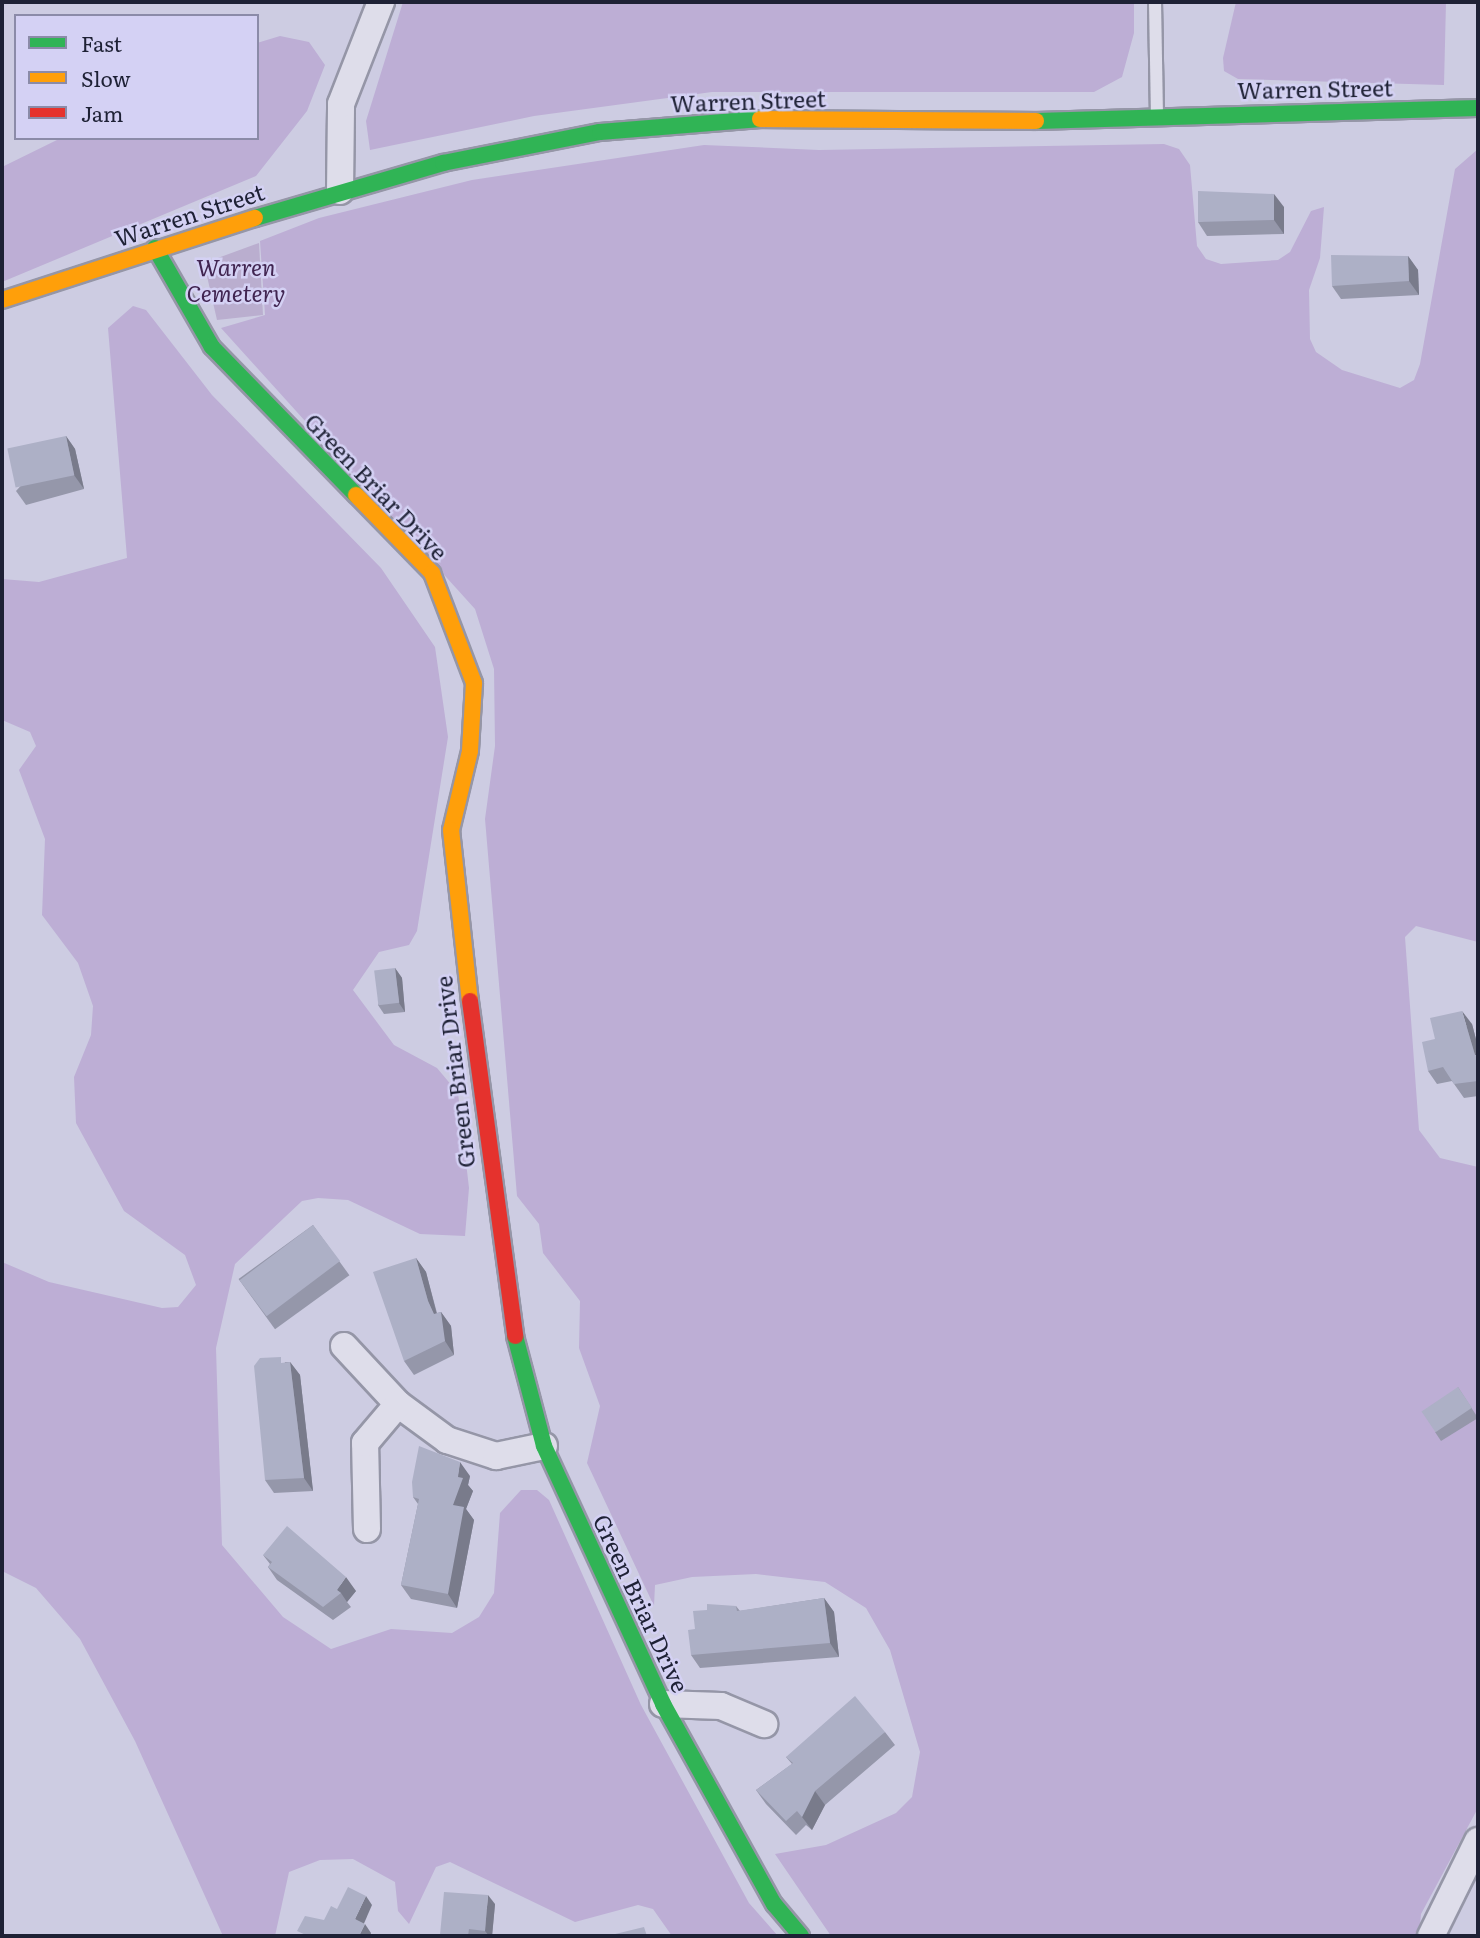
<!DOCTYPE html>
<style>
body{margin:0}
#map{position:relative;width:1480px;height:1938px;overflow:hidden;background:#cdcce2;font-family:Literata,serif}
div>[style]{position:absolute}
[style*='--x']{left:calc(var(--x)*1px);top:calc(var(--y)*1px);width:calc(var(--w)*1px);rotate:calc(var(--a)*1deg)}
.green>*{inset:0;background:#bdaed5}
.cemetery>*{inset:0;background:#baaecf}
.roads{filter:drop-shadow(2px 0 #9596a7) drop-shadow(-2px 0 #9596a7) drop-shadow(0 2px #9596a7) drop-shadow(0 -2px #9596a7)}
.lane>*{height:12px;margin:-6px;padding:0 6px;transform-origin:6px;border-radius:6px;background:#deddea}
.street>*{height:26px;margin:-13px;padding:0 13px;transform-origin:13px;border-radius:13px;background:#deddea}
.fast>*{height:16px;margin:-8px;padding:0 8px;transform-origin:8px;border-radius:8px;background:#30b455}
.slow>*{height:16px;margin:-8px;padding:0 8px;transform-origin:8px;border-radius:8px;background:#ff9f0a}
.jam>*{height:16px;margin:-8px;padding:0 8px;transform-origin:8px;border-radius:8px;background:#e5322d}
.wall>*{inset:0;background:#9597aa;transform-origin:0 0}
.shaded-wall>*{inset:0;background:#797b8b}
.building>*{inset:0;background:#adb0c6;transform-origin:0 0}
span{translate:-50% -50%;white-space:nowrap;text-align:center;line-height:1.15;-webkit-text-stroke:5px #d4d1f4;paint-order:stroke}
.street-label{font-size:23px;color:#1e2135}
.park-label{font-size:23px;color:#412551;font-style:italic}
.frame{position:absolute;inset:0;border:4px solid #1e2135;pointer-events:none}
.legend{position:absolute;left:14px;top:14px;width:245px;height:126px;box-sizing:border-box;background:#d4d1f4;border:2px solid #8b8ba8;margin:0;padding:9px 12px;list-style:none;font-size:21px;color:#1e2135}
.legend li{display:flex;align-items:center;gap:14px;height:35px}
.legend b{width:35px;border:2px solid #8b8ba8}
</style>
<div id="map">
<div class="green">
<div style="clip-path:polygon(403px 2px,1134px 2px,1134px 33px,1122px 77px,1094px 92px,712px 92px,534px 116px,370px 150px,366px 121px)"></div>
<div style="clip-path:polygon(1236px 2px,1446px 2px,1444px 85px,1238px 79px,1224px 71px,1223px 58px)"></div>
<div style="clip-path:polygon(280px 36px,309px 42px,325px 65px,307px 111px,256px 176px,2px 282px,2px 167px,61px 138px,257px 138px,257px 43px)"></div>
<div style="clip-path:polygon(1164px 144px,1179px 149px,1190px 165px,1197px 246px,1206px 259px,1221px 264px,1278px 260px,1290px 252px,1311px 211px,1324px 207px,1320px 258px,1309px 290px,1310px 339px,1316px 352px,1342px 370px,1400px 388px,1414px 380px,1420px 364px,1455px 169px,1478px 149px,1478px 942px,1416px 926px,1405px 937px,1419px 1130px,1440px 1158px,1478px 1167px,1478px 1808px,1421px 1914px,1419px 1936px,831px 1936px,775px 1854px,826px 1845px,896px 1813px,912px 1797px,920px 1752px,890px 1650px,866px 1608px,825px 1582px,756px 1574px,692px 1577px,655px 1585px,654px 1606px,587px 1463px,600px 1406px,579px 1348px,580px 1301px,543px 1253px,539px 1224px,517px 1196px,485px 819px,495px 746px,494px 669px,475px 609px,221px 328px,265px 315px,260px 241px,319px 218px,472px 180px,704px 145px,819px 150px)"></div>
<div style="clip-path:polygon(133px 306px,146px 310px,212px 395px,381px 568px,435px 647px,448px 737px,417px 931px,409px 945px,379px 952px,353px 990px,394px 1045px,437px 1068px,458px 1093px,469px 1188px,465px 1236px,420px 1234px,348px 1200px,318px 1198px,302px 1201px,235px 1264px,216px 1348px,222px 1545px,283px 1617px,331px 1649px,391px 1629px,452px 1633px,479px 1617px,494px 1593px,500px 1513px,521px 1490px,537px 1490px,549px 1500px,641px 1705px,749px 1903px,778px 1936px,672px 1936px,653px 1909px,638px 1905px,575px 1922px,450px 1862px,436px 1867px,409px 1924px,398px 1911px,395px 1882px,353px 1859px,320px 1860px,289px 1872px,275px 1936px,223px 1936px,135px 1741px,80px 1639px,36px 1588px,2px 1571px,2px 1262px,49px 1282px,162px 1308px,178px 1307px,196px 1285px,185px 1255px,124px 1211px,76px 1123px,74px 1077px,91px 1035px,93px 1006px,78px 963px,42px 915px,45px 839px,19px 770px,36px 746px,30px 732px,2px 720px,2px 579px,39px 582px,127px 558px,108px 328px)"></div>
</div>
<div class="cemetery">
<div style="clip-path:polygon(259px 243px,263px 315px,217px 320px,204px 263px)"></div>
</div>
<div class="roads">
<div class="lane">
<div style="--x:1155;--y:2;--w:111;--a:89"></div>
</div>
<div class="street">
<div style="--x:340;--y:191;--w:87;--a:-89.3"></div>
<div style="--x:341;--y:104;--w:110;--a:-68.6"></div>
<div style="--x:344;--y:1346;--w:79;--a:47"></div>
<div style="--x:398;--y:1404;--w:61;--a:36.3"></div>
<div style="--x:447;--y:1440;--w:52;--a:18.1"></div>
<div style="--x:496;--y:1456;--w:49;--a:-11.8"></div>
<div style="--x:367;--y:1529;--w:86;--a:-91.3"></div>
<div style="--x:365;--y:1443;--w:51;--a:-49.8"></div>
<div style="--x:663;--y:1704;--w:58;--a:2"></div>
<div style="--x:721;--y:1706;--w:47;--a:22.7"></div>
<div style="--x:1431;--y:1936;--w:106;--a:-63.7"></div>
</div>
<div class="fast">
<div style="--x:1036;--y:121;--w:442;--a:-1.7"></div>
<div style="--x:255;--y:218;--w:196;--a:-16.3"></div>
<div style="--x:443;--y:163;--w:160;--a:-11.2"></div>
<div style="--x:600;--y:132;--w:161;--a:-4.6"></div>
<div style="--x:155;--y:248;--w:114;--a:60.1"></div>
<div style="--x:212;--y:347;--w:206;--a:45.8"></div>
<div style="--x:515;--y:1336;--w:114;--a:75.2"></div>
<div style="--x:544;--y:1446;--w:284;--a:65.2"></div>
<div style="--x:663;--y:1704;--w:229;--a:61"></div>
<div style="--x:774;--y:1904;--w:42;--a:49.8"></div>
</div>
<div class="slow">
<div style="--x:760;--y:119;--w:276;--a:0.4"></div>
<div style="--x:2;--y:300;--w:266;--a:-18"></div>
<div style="--x:356;--y:495;--w:109;--a:45.7"></div>
<div style="--x:432;--y:573;--w:118;--a:69.1"></div>
<div style="--x:474;--y:683;--w:68;--a:93.4"></div>
<div style="--x:470;--y:751;--w:81;--a:103.5"></div>
<div style="--x:451;--y:830;--w:172;--a:83.7"></div>
</div>
<div class="jam">
<div style="--x:470;--y:1001;--w:338;--a:82.3"></div>
</div>
</div>
<div class="wall">
<div style="clip-path:polygon(1284px 207px,1284px 234px,1207px 236px,1198px 222px)"></div>
<div style="clip-path:polygon(1408px 256px,1418px 270px,1419px 295px,1341px 299px,1332px 286px)"></div>
<div style="clip-path:polygon(66px 436px,75px 449px,84px 489px,26px 505px,16px 491px)"></div>
<div style="clip-path:polygon(395px 968px,402px 978px,405px 1012px,384px 1014px,378px 1005px)"></div>
<div style="clip-path:polygon(1472px 1024px,1478px 1047px,1478px 1096px,1464px 1098px,1452px 1081px,1437px 1084px,1428px 1071px,1435px 1039px)"></div>
<div style="left:313px;top:1225px;width:62px;height:92px;rotate:54deg"></div>
<div style="clip-path:polygon(416px 1258px,426px 1272px,437px 1313px,441px 1312px,451px 1326px,454px 1355px,414px 1375px,404px 1361px)"></div>
<div style="clip-path:polygon(285px 1362px,290px 1362px,300px 1375px,313px 1491px,274px 1493px,265px 1480px)"></div>
<div style="clip-path:polygon(1458px 1387px,1478px 1418px,1441px 1441px,1435px 1432px)"></div>
<div style="clip-path:polygon(470px 1476px,468px 1485px,473px 1491px,466px 1509px,474px 1520px,457px 1608px,411px 1599px,401px 1585px,418px 1504px,413px 1497px)"></div>
<div style="clip-path:polygon(263px 1555px,356px 1591px,347px 1602px,351px 1607px,333px 1620px,277px 1580px,268px 1567px,270px 1564px)"></div>
<div style="clip-path:polygon(824px 1598px,834px 1612px,839px 1657px,700px 1668px,691px 1655px,695px 1629px,736px 1606px,740px 1611px)"></div>
<div style="clip-path:polygon(885px 1732px,895px 1745px,825px 1805px,812px 1830px,806px 1825px,796px 1835px,766px 1804px,756px 1790px,792px 1764px,786px 1757px)"></div>
<div style="clip-path:polygon(495px 1904px,492px 1936px,441px 1936px,440px 1935px)"></div>
</div>
<div class="shaded-wall">
<div style="clip-path:polygon(1274px 194px,1284px 207px,1284px 234px,1274px 220px)"></div>
<div style="clip-path:polygon(1408px 256px,1418px 270px,1419px 295px,1409px 281px)"></div>
<div style="clip-path:polygon(66px 436px,75px 449px,84px 489px,74px 475px)"></div>
<div style="clip-path:polygon(395px 968px,402px 978px,405px 1012px,399px 1003px)"></div>
<div style="clip-path:polygon(1462px 1011px,1472px 1024px,1478px 1047px,1478px 1060px,1475px 1055px)"></div>
<div style="clip-path:polygon(416px 1258px,426px 1272px,437px 1315px,441px 1312px,451px 1326px,454px 1355px,445px 1341px,428px 1301px)"></div>
<div style="clip-path:polygon(290px 1362px,300px 1375px,313px 1491px,304px 1478px)"></div>
<div style="clip-path:polygon(460px 1462px,470px 1476px,468px 1485px,473px 1491px,466px 1509px,474px 1520px,457px 1608px,448px 1594px,453px 1505px)"></div>
<div style="clip-path:polygon(346px 1577px,356px 1591px,347px 1602px,341px 1593px,337px 1590px)"></div>
<div style="clip-path:polygon(824px 1598px,834px 1612px,839px 1657px,830px 1643px)"></div>
<div style="clip-path:polygon(815px 1791px,825px 1805px,812px 1830px,802px 1817px)"></div>
<div style="clip-path:polygon(488px 1895px,495px 1904px,492px 1936px,489px 1936px,485px 1931px)"></div>
<div style="clip-path:polygon(366px 1896px,372px 1905px,362px 1928px,355px 1919px)"></div>
<div style="clip-path:polygon(365px 1924px,371px 1933px,370px 1936px,359px 1936px)"></div>
</div>
<div class="building">
<div style="clip-path:polygon(1198px 191px,1274px 194px,1274px 220px,1198px 222px)"></div>
<div style="clip-path:polygon(1331px 255px,1408px 256px,1409px 281px,1332px 286px)"></div>
<div style="clip-path:polygon(1477px 317px,1478px 317px,1478px 331px,1476px 331px)"></div>
<div style="left:66px;top:436px;width:40px;height:60px;rotate:78deg"></div>
<div style="left:395px;top:968px;width:35px;height:21px;rotate:83deg"></div>
<div style="clip-path:polygon(1462px 1011px,1475px 1055px,1478px 1055px,1478px 1081px,1454px 1084px,1443px 1067px,1428px 1071px,1422px 1042px,1435px 1039px,1430px 1018px)"></div>
<div style="left:313px;top:1225px;width:45px;height:92px;rotate:53deg"></div>
<div style="clip-path:polygon(416px 1258px,428px 1301px,434px 1314px,441px 1312px,445px 1341px,404px 1361px,373px 1272px)"></div>
<div style="clip-path:polygon(281px 1357px,281px 1363px,290px 1362px,304px 1478px,265px 1480px,254px 1366px,260px 1358px)"></div>
<div style="left:1458px;top:1387px;width:25px;height:44px;rotate:56deg"></div>
<div style="clip-path:polygon(419px 1446px,460px 1462px,458px 1477px,463px 1478px,453px 1505px,464px 1507px,448px 1594px,401px 1585px,419px 1499px,413px 1497px,412px 1482px)"></div>
<div style="clip-path:polygon(287px 1526px,346px 1577px,337px 1590px,341px 1593px,323px 1607px,268px 1567px,272px 1562px,263px 1555px)"></div>
<div style="clip-path:polygon(824px 1598px,830px 1643px,691px 1655px,688px 1630px,695px 1629px,693px 1611px,707px 1610px,707px 1604px,736px 1606px,737px 1611px)"></div>
<div style="clip-path:polygon(855px 1696px,885px 1732px,815px 1791px,802px 1817px,797px 1811px,786px 1821px,756px 1790px,793px 1763px,786px 1757px)"></div>
<div style="clip-path:polygon(348px 1887px,366px 1896px,355px 1919px,365px 1924px,359px 1936px,308px 1936px,297px 1931px,305px 1916px,324px 1920px,331px 1906px,337px 1909px)"></div>
<div style="clip-path:polygon(444px 1892px,488px 1895px,485px 1931px,469px 1929px,468px 1936px,440px 1935px)"></div>
<div style="clip-path:polygon(644px 1927px,647px 1936px,607px 1936px)"></div>
</div>
<div class="street-label">
<span style="left:1315px;top:88px;rotate:-1deg">Warren Street</span>
<span style="left:748px;top:100px;rotate:-2deg">Warren Street</span>
<span style="left:189px;top:214px;rotate:-18deg">Warren Street</span>
<span style="left:377px;top:486px;rotate:46deg">Green Briar Drive</span>
<span style="left:454px;top:1072px;rotate:-97deg">Green Briar Drive</span>
<span style="left:642px;top:1603px;rotate:65deg">Green Briar Drive</span>
</div>
<div class="park-label">
<span style="left:236px;top:279px">Warren<br>Cemetery</span>
</div>
<div class="frame"></div>
<ul class="legend">
<li><b style="height:9px;background:#30b455"></b>Fast</li>
<li><b style="height:9px;background:#ff9f0a"></b>Slow</li>
<li><b style="height:9px;background:#e5322d"></b>Jam</li>
</ul>
</div>
